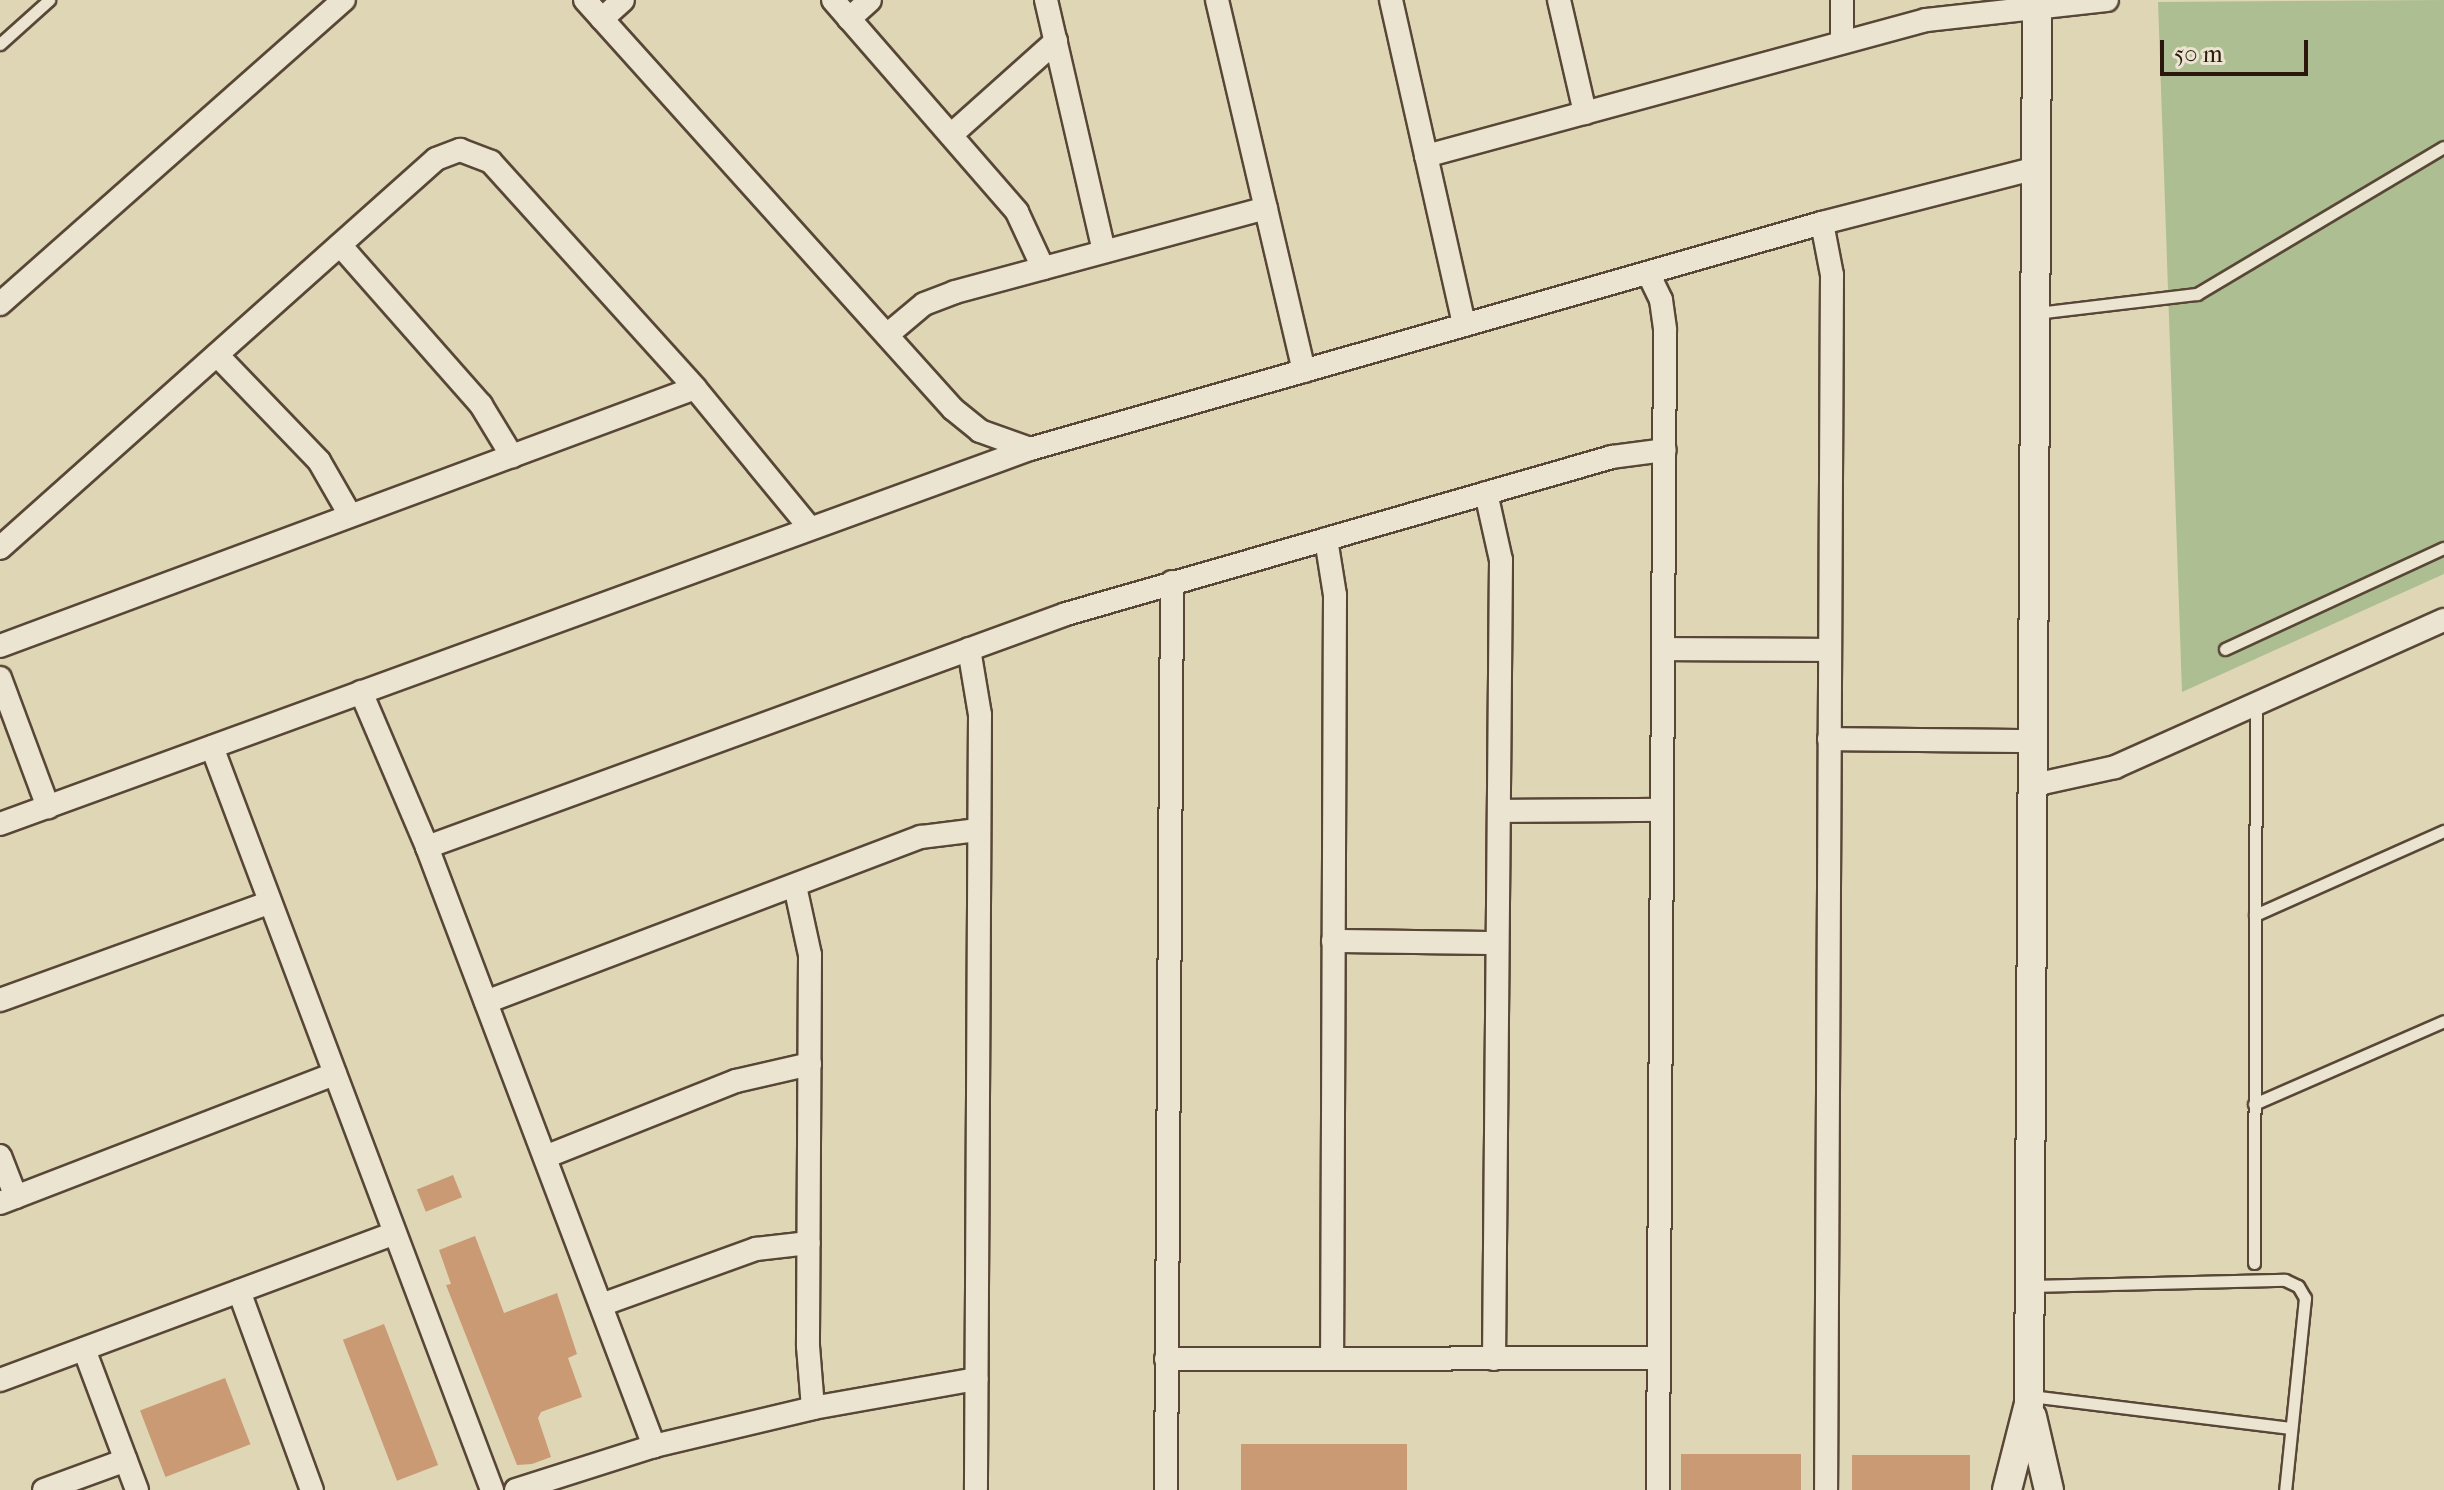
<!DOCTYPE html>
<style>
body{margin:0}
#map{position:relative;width:2444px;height:1490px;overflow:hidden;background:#dfd6b6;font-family:"IM FELL French Canon",serif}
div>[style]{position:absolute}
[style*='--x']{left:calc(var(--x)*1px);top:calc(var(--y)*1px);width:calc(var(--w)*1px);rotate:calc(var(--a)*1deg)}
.green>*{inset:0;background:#adbf92}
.building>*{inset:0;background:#ca9a74;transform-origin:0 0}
.roads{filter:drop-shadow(2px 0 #584736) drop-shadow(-2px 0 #584736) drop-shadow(0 2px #584736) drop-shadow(0 -2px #584736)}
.service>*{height:11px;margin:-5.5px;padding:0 5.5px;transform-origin:5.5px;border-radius:5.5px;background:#eae4d0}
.minor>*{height:22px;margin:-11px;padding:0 11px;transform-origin:11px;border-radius:11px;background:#eae4d0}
.tertiary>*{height:28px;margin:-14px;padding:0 14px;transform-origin:14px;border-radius:14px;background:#eae4d0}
span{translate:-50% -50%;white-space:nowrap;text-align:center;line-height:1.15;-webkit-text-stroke:8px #eae4d0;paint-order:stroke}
.scale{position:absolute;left:2160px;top:40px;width:148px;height:36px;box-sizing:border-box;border:4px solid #2b170b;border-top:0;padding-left:10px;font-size:24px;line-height:28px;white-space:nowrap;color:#2b170b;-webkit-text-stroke:6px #eae4d0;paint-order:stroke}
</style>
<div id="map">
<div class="green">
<div style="clip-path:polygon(2444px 0,2444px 574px,2182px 692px,2158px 2px)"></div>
</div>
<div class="building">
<div style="left:453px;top:1175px;width:24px;height:39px;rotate:68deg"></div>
<div style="clip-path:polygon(475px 1236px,504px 1313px,557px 1293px,577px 1354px,568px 1358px,582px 1397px,541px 1412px,538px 1418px,551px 1457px,532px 1464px,517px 1465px,446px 1285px,451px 1284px,439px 1250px)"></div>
<div style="left:384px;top:1324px;width:151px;height:44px;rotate:69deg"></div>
<div style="left:225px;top:1378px;width:71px;height:91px;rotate:69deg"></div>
<div style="left:1241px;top:1444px;width:166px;height:46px"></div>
<div style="left:1681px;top:1454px;width:120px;height:36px"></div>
<div style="left:1852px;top:1455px;width:118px;height:35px"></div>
</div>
<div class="roads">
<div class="service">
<div style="--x:0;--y:44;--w:66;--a:-41.9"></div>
<div style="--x:2037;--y:313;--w:161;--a:-6.8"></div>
<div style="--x:2197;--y:294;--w:287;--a:-30.8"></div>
<div style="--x:2225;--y:649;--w:241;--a:-24.8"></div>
<div style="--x:2255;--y:915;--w:207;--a:-24"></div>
<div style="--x:2254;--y:1104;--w:207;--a:-23.6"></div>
<div style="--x:2254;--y:1263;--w:559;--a:-89.8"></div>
<div style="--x:2031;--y:1286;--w:254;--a:-1.4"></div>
<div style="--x:2285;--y:1280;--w:14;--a:25"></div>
<div style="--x:2298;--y:1286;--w:14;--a:60"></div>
<div style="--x:2305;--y:1298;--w:193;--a:95.9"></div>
<div style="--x:2030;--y:1396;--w:263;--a:7"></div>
</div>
<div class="minor">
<div style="--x:585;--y:0;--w:550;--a:48.02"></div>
<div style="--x:953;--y:409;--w:35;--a:39"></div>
<div style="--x:980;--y:431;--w:53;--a:19.8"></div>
<div style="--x:833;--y:0;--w:281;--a:49"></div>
<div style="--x:1017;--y:212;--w:62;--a:65.1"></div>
<div style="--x:1046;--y:0;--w:258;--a:77"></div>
<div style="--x:1217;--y:0;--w:381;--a:76.8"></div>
<div style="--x:1391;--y:0;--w:333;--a:77.3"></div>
<div style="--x:1559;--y:0;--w:116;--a:77"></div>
<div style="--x:1842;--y:0;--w:42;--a:90"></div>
<div style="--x:602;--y:19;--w:28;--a:-42"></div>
<div style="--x:849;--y:19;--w:28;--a:-42"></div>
<div style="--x:951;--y:135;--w:141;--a:-41.8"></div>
<div style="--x:1426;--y:156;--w:518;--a:-15.22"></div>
<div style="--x:1926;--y:20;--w:182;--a:-6.3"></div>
<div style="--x:1822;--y:223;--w:53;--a:79.1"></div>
<div style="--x:1832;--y:275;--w:1215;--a:90.28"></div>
<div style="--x:340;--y:245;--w:213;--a:48.6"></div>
<div style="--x:481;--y:405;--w:60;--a:58.7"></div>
<div style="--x:1648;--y:273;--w:30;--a:64"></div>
<div style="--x:1661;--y:300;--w:30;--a:82"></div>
<div style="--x:1665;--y:330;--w:1160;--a:90.35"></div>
<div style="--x:0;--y:304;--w:459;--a:-41.5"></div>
<div style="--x:887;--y:335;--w:48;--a:-40"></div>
<div style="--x:924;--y:304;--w:33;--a:-21"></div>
<div style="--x:955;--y:292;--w:322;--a:-15.1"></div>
<div style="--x:217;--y:355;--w:147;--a:46.1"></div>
<div style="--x:319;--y:461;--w:62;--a:60.1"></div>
<div style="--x:1486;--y:493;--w:69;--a:77.4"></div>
<div style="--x:1501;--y:560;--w:799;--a:90.5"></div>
<div style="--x:1326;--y:539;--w:57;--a:80.9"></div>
<div style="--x:1335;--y:595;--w:764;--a:90.22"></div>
<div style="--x:0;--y:548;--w:584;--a:-41.74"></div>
<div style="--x:436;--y:159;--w:26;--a:-21"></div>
<div style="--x:460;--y:150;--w:33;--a:21"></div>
<div style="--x:491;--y:162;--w:304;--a:47.9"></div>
<div style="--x:695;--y:388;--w:181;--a:50.6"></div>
<div style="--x:0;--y:646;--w:741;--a:-20.37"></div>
<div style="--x:969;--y:649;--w:67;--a:80.5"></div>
<div style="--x:980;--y:715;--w:775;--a:90.3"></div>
<div style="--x:1663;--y:649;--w:166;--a:0.3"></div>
<div style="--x:0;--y:678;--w:138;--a:69.6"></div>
<div style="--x:361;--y:692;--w:168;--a:66.9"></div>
<div style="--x:427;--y:847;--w:641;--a:69.25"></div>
<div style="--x:1829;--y:739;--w:205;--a:0.6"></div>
<div style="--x:212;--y:747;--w:794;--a:69.35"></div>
<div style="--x:2034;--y:785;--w:83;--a:-12.5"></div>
<div style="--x:2115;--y:767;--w:360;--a:-24.1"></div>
<div style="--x:1499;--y:811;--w:163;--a:-0.4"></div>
<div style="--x:0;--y:824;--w:1096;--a:-20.01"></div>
<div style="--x:1030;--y:449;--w:824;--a:-15.93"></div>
<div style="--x:1822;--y:223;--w:221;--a:-14.4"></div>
<div style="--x:427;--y:847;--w:680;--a:-20.03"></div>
<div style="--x:1066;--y:614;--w:568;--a:-16.04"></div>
<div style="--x:1612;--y:457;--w:53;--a:-7.5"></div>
<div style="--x:795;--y:886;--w:71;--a:77.7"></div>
<div style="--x:810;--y:955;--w:391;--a:90.3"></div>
<div style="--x:808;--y:1346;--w:62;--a:85.4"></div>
<div style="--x:1333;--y:941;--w:164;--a:0.7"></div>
<div style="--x:0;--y:1000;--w:287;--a:-19.9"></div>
<div style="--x:486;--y:1002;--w:465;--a:-20.8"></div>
<div style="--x:921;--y:837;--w:56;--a:-7.1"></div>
<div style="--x:0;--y:1156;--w:44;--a:68.7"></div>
<div style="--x:545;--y:1157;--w:206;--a:-21.7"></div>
<div style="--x:736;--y:1081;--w:76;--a:-12.9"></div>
<div style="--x:0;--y:1203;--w:359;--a:-21.1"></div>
<div style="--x:239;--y:1291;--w:212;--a:69.9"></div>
<div style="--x:601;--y:1305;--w:165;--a:-19.9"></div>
<div style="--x:756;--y:1249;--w:53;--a:-6.5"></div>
<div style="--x:84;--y:1349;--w:151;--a:69.4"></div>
<div style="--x:1166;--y:1359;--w:493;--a:-0.1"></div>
<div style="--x:0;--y:1380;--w:421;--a:-20.4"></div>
<div style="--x:44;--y:1490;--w:87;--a:-20.1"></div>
<div style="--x:516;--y:1490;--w:145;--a:-17.7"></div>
<div style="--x:654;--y:1446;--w:163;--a:-13.4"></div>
<div style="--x:813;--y:1408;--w:166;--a:-10.1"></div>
<div style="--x:1166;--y:1490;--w:908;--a:-89.62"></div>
</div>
<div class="tertiary">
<div style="--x:2032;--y:1417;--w:75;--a:76.9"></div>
<div style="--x:2007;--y:1490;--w:89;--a:-75.7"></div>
<div style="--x:2029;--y:1404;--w:1404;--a:-89.67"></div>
</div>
</div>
<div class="scale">50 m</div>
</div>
